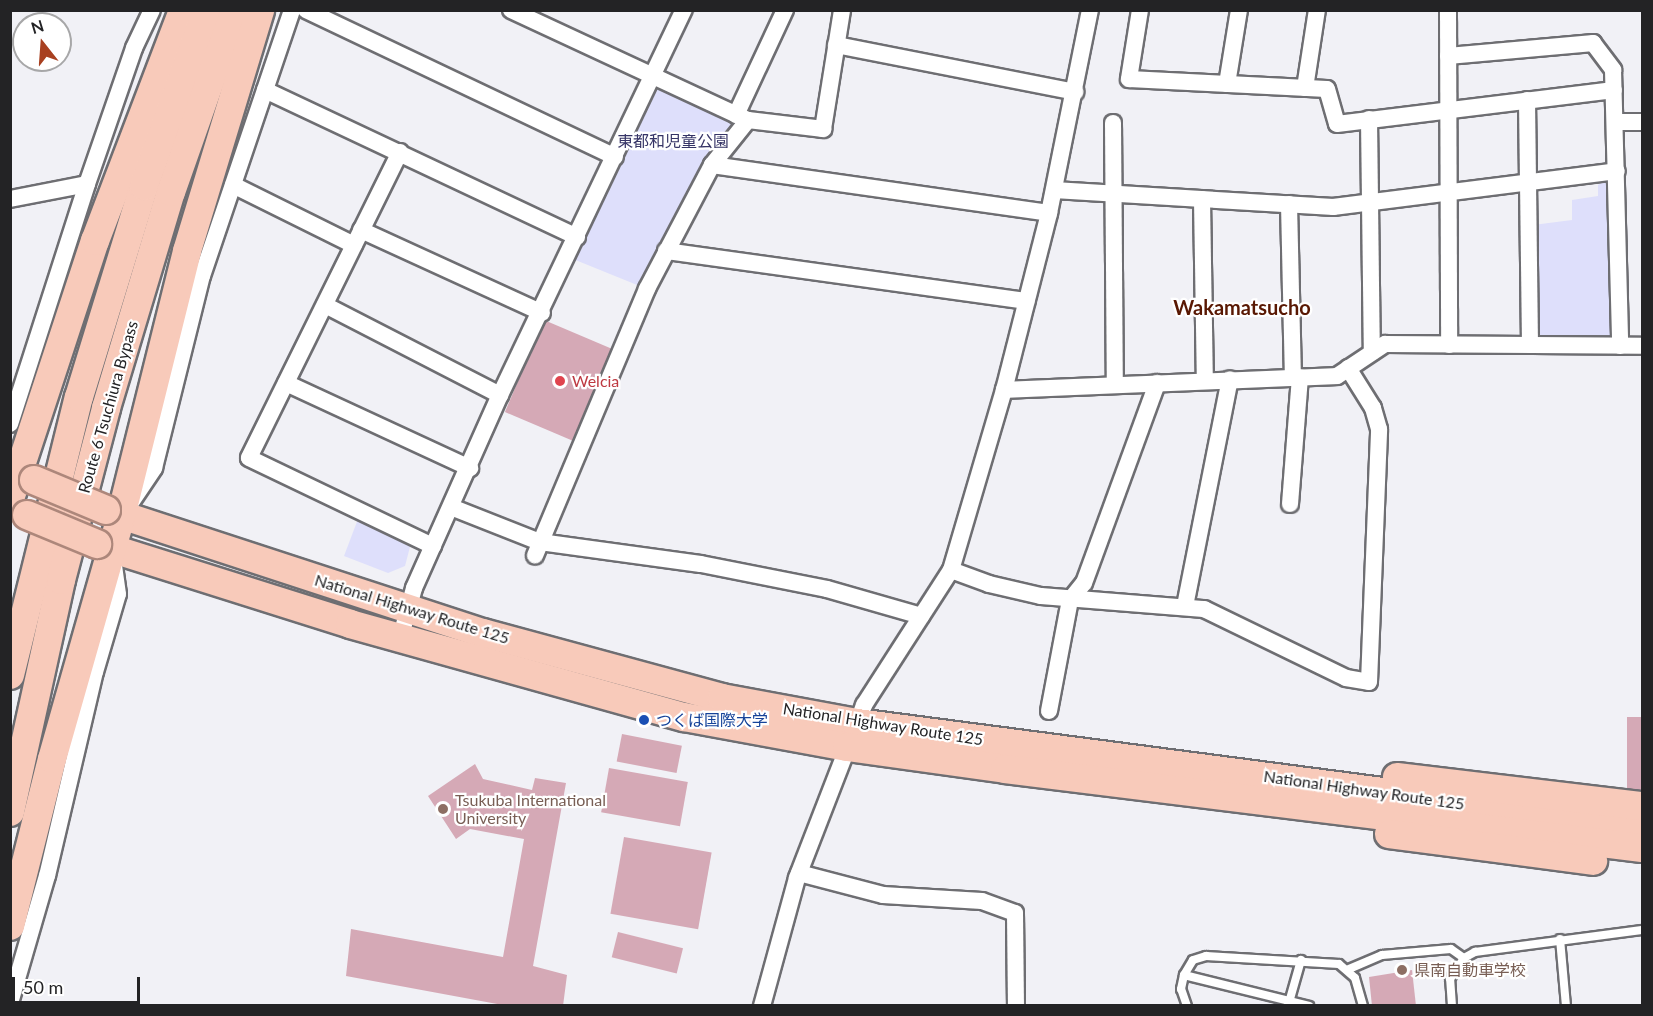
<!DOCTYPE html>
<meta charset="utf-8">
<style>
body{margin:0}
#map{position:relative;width:1653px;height:1016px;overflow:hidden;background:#f1f1f6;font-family:Lato,"Noto Sans JP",sans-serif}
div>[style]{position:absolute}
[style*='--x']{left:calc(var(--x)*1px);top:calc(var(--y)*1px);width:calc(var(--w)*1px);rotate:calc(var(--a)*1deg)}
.green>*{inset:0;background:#dedffb}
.building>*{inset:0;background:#d5a9b6;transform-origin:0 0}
.roads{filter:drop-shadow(2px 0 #6e6e72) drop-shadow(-2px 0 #6e6e72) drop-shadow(0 2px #6e6e72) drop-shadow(0 -2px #6e6e72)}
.service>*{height:8px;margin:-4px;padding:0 4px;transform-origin:4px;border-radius:4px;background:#fff}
.minor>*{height:16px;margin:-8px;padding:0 8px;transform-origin:8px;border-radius:8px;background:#fff}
.trunk>*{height:28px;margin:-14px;padding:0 14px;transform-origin:14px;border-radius:14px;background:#f8caba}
.bridges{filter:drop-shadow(2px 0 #ad877b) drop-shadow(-2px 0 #ad877b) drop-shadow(0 2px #ad877b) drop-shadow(0 -2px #ad877b)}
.trunk-bridge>*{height:28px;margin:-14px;padding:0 14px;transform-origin:14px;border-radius:14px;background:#f8caba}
.dots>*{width:16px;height:16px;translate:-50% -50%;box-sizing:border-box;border:3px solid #fff;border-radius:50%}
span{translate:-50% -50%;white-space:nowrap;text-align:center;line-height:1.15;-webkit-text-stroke:4.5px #fff;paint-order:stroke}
.park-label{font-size:16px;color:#363466}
.health-label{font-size:16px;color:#be3a42}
.left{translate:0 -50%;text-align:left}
.street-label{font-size:16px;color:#232325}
.transit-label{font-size:16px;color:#164399}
.education-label{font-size:16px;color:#785e54}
.quarter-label{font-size:20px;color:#591803;font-weight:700}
.frame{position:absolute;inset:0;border:12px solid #232325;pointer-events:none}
.north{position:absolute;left:12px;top:12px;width:60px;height:60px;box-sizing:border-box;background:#fff;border:2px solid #a7a7a8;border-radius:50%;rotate:343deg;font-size:16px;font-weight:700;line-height:24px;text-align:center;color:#232325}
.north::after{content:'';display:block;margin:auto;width:21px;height:27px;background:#a84020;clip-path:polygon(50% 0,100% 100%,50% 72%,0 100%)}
.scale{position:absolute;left:12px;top:977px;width:128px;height:27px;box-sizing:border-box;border:3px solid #232325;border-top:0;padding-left:8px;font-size:18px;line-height:21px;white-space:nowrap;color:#232325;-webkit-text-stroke:4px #fff;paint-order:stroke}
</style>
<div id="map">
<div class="green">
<div style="clip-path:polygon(653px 77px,748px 120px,647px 289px,568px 257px)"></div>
<div style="clip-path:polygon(1613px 176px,1617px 342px,1534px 341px,1533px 225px,1572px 220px,1572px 200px,1598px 196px,1598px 185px)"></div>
<div style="clip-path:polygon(358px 519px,411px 543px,405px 566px,388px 573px,344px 556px)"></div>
</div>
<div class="building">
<div style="left:544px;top:320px;width:80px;height:100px;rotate:23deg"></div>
<div style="left:1627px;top:717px;width:15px;height:75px"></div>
<div style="left:622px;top:734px;width:61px;height:28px;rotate:11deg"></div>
<div style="clip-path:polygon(475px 764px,483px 779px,532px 790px,535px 778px,566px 783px,533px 966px,567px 975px,563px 1006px,508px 1006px,346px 976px,351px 929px,503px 957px,524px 839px,470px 829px,456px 839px,428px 796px)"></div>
<div style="left:609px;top:768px;width:80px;height:45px;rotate:10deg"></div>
<div style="left:624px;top:837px;width:89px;height:78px;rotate:10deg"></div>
<div style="left:618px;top:932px;width:67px;height:26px;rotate:14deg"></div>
<div style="clip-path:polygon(1412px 970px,1416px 1006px,1372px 1006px,1369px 977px)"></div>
</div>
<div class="roads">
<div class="service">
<div style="--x:1560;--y:939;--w:67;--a:84.9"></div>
<div style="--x:1349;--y:969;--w:36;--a:-23"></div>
<div style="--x:1382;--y:955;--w:69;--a:-5"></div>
<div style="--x:1451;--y:949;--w:16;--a:35"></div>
<div style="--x:1184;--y:975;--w:129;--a:13.9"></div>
<div style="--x:1187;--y:1006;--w:18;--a:-109"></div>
<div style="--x:1181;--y:989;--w:14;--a:-78"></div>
<div style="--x:1184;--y:975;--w:17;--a:-59"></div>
<div style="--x:1193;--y:960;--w:14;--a:-17"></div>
<div style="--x:1206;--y:956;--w:133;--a:3.4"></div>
<div style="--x:1339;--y:964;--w:21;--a:41"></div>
<div style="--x:1355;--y:978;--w:29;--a:74"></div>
<div style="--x:1288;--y:1006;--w:48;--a:-74.2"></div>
<div style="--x:1452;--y:1006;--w:27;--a:-94"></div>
<div style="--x:1450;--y:979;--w:25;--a:-56"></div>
<div style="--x:1464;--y:958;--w:13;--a:-29"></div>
<div style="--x:1475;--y:952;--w:168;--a:-7.5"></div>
</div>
<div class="minor">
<div style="--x:306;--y:10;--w:342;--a:25.4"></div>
<div style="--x:511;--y:10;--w:261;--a:24.9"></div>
<div style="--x:748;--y:120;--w:58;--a:128.7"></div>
<div style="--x:712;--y:165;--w:140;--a:117.7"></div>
<div style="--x:647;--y:289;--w:289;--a:112.8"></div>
<div style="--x:1140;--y:10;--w:70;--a:99.1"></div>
<div style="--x:1129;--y:79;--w:198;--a:2.9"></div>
<div style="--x:1327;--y:89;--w:36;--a:74"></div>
<div style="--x:1337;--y:124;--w:279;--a:-7"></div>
<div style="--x:1448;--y:10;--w:335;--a:89.8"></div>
<div style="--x:836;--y:45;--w:244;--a:11.1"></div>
<div style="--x:1448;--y:56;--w:146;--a:-5.1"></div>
<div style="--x:1593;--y:43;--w:34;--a:53"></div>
<div style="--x:1613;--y:70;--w:276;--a:88.5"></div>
<div style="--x:1227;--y:84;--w:75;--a:-80.8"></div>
<div style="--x:1305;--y:88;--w:79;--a:-81.3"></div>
<div style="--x:265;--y:90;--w:345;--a:25.2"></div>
<div style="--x:1527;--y:100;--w:245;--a:89.3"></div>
<div style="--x:736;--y:115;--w:116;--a:-65"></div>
<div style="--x:1369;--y:119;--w:233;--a:89.3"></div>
<div style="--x:748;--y:120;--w:76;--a:6.8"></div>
<div style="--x:823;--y:129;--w:121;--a:-80.9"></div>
<div style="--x:1616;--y:122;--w:26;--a:0"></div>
<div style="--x:1113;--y:123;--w:262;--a:89.6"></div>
<div style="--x:400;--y:152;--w:341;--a:116.3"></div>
<div style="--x:249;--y:458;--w:204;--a:25.6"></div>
<div style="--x:712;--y:165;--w:340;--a:8.1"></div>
<div style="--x:233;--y:185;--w:135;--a:26.4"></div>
<div style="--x:1054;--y:190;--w:280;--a:3.5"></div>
<div style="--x:1333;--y:207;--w:286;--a:-7.2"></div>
<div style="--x:10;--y:199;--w:78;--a:-11"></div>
<div style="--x:1202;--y:199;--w:181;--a:89.1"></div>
<div style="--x:1289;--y:204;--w:173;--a:88.7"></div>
<div style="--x:361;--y:230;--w:199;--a:24.6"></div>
<div style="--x:666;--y:251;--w:364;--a:7.9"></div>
<div style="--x:325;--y:305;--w:197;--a:27.2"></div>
<div style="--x:286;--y:383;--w:203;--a:24.8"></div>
<div style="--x:1004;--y:390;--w:333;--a:-2.4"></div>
<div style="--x:1337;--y:376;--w:58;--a:-33.7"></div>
<div style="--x:1385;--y:344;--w:257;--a:0.4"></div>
<div style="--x:10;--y:424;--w:252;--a:-72.2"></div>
<div style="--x:87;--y:184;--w:144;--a:-70.9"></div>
<div style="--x:134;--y:48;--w:42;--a:-64.7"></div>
<div style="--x:132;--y:501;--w:40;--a:-56"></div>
<div style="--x:154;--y:468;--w:198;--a:-76"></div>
<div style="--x:202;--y:276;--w:281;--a:-71.3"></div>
<div style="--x:1290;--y:504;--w:127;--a:-85.5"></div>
<div style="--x:451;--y:507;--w:96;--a:21.5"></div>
<div style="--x:540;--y:542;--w:162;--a:7.8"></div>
<div style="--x:701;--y:564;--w:128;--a:11.2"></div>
<div style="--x:827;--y:589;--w:98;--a:16"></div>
<div style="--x:951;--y:570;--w:40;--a:20.2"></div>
<div style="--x:989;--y:584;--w:53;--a:13"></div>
<div style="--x:1041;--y:596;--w:164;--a:4.6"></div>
<div style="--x:1204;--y:609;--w:158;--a:25.9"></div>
<div style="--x:1346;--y:678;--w:23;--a:10"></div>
<div style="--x:1369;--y:682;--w:253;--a:-87.7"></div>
<div style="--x:1379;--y:429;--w:22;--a:-106"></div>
<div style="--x:1373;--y:408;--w:47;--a:-122"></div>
<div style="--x:1185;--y:606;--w:231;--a:-78.8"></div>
<div style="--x:400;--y:639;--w:53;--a:-74.6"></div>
<div style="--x:414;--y:588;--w:211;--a:-66"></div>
<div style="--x:500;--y:395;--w:427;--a:-64.5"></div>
<div style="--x:1049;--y:711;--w:113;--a:-79.3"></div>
<div style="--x:1070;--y:600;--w:22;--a:-51"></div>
<div style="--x:1084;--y:583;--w:213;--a:-69.9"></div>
<div style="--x:799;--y:873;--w:87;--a:14.7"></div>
<div style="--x:883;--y:895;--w:99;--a:3.5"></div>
<div style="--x:982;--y:901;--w:35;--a:20"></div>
<div style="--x:1015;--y:913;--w:93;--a:89.4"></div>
<div style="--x:10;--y:1003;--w:132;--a:-73.8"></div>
<div style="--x:47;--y:876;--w:210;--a:-76.8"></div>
<div style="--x:95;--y:672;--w:81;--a:-73.6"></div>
<div style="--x:118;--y:594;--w:29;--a:-98"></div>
<div style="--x:762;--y:1006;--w:133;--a:-74.7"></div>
<div style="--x:797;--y:878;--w:186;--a:-68.8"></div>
<div style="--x:864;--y:705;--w:161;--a:-57.2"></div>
<div style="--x:951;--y:570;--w:188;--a:-73.6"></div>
<div style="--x:1004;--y:390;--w:183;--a:-75.7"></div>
<div style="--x:1049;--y:213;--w:207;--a:-78.6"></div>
</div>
<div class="trunk">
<div style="--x:10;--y:499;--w:272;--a:-71.8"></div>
<div style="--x:95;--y:241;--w:247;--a:-69.1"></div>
<div style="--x:106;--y:510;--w:397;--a:18.1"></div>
<div style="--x:483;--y:633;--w:248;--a:15.2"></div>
<div style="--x:722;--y:698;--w:137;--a:10.5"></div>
<div style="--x:857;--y:723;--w:792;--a:7.48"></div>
<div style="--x:97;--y:544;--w:265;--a:17.5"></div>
<div style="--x:350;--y:624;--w:347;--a:15.6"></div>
<div style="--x:684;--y:717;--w:166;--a:10.4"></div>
<div style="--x:847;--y:747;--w:160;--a:7.9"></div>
<div style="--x:1005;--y:769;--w:642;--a:7.07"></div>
<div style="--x:10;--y:675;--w:286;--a:-76.1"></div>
<div style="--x:79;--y:397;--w:221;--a:-72.9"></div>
<div style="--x:144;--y:186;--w:187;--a:-70.3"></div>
<div style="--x:1397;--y:777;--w:247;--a:6.8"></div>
<div style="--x:10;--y:812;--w:238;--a:-77.6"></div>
<div style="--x:61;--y:580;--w:178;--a:-75.3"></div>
<div style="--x:106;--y:408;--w:226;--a:-73.3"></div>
<div style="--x:171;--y:192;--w:193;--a:-70.6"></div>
<div style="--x:1389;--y:834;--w:206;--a:7.5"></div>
<div style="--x:10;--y:926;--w:172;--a:-75.9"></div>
<div style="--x:52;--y:759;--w:253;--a:-74.1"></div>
<div style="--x:121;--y:516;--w:273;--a:-76"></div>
<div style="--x:187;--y:251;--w:252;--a:-73.1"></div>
</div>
</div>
<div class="bridges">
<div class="trunk-bridge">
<div style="--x:34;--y:480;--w:78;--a:22.6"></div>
<div style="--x:27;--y:515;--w:76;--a:22.5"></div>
</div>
</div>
<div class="dots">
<div style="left:560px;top:381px;background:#e0444e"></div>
<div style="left:644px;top:720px;background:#1a4fb4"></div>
<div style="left:443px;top:809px;background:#8d6e63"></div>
<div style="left:1402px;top:970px;background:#8d6e63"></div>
</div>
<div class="park-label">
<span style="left:673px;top:141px">東都和児童公園</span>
</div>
<div class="health-label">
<span class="left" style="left:572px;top:381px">Welcia</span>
</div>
<div class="street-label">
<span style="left:108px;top:407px;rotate:-74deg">Route 6 Tsuchiura Bypass</span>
<span style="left:412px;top:609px;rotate:17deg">National Highway Route 125</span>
<span style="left:883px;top:724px;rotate:9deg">National Highway Route 125</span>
<span style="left:1364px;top:790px;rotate:8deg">National Highway Route 125</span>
</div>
<div class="transit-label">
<span class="left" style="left:656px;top:720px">つくば国際大学</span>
</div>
<div class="education-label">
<span class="left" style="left:455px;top:809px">Tsukuba International<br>University</span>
<span class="left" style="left:1414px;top:970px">県南自動車学校</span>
</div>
<div class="quarter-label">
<span style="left:1242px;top:307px">Wakamatsucho</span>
</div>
<div class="frame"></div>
<div class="north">N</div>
<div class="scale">50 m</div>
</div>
